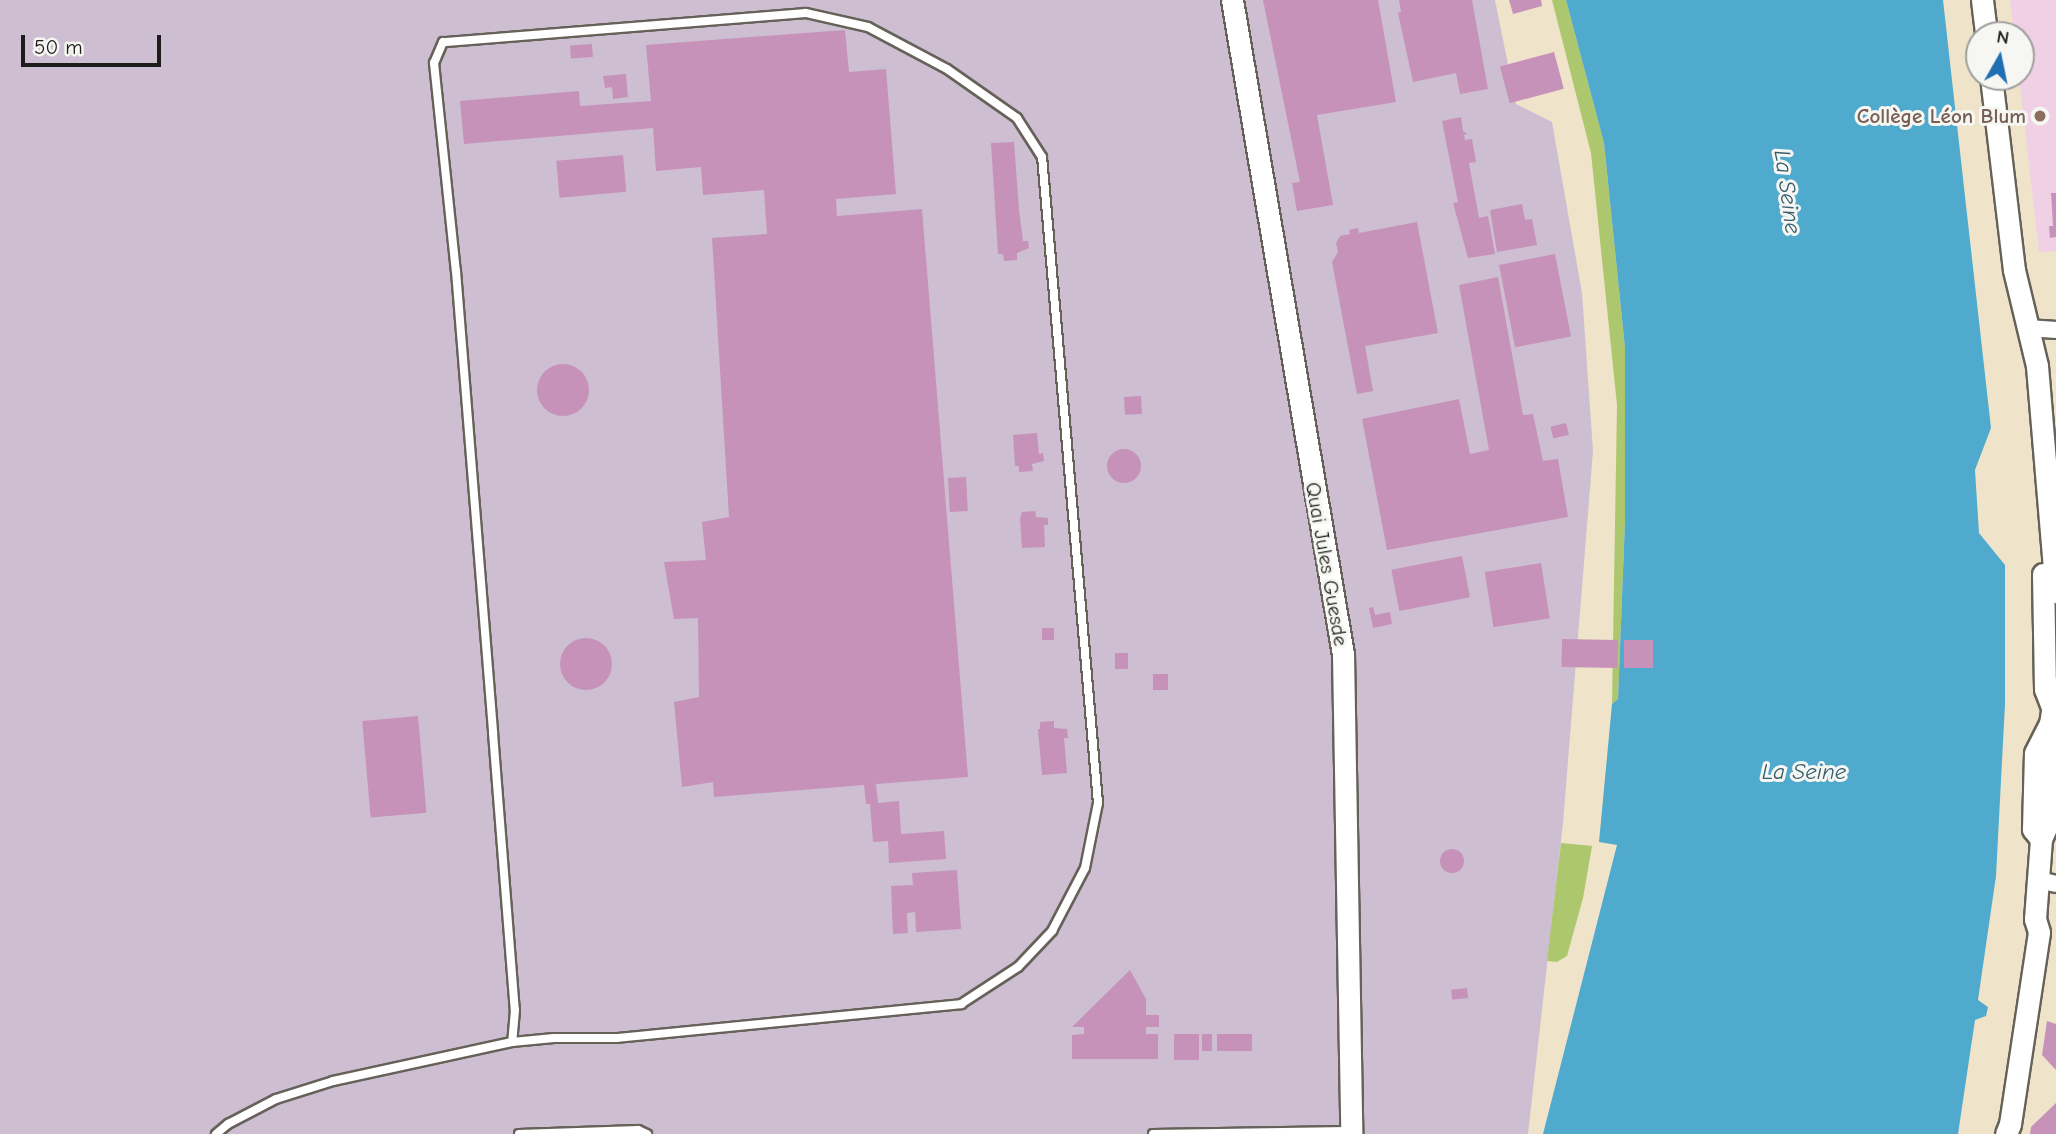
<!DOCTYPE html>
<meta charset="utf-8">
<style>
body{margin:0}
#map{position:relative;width:2056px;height:1134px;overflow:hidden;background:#efe4c9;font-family:"Comic Neue",sans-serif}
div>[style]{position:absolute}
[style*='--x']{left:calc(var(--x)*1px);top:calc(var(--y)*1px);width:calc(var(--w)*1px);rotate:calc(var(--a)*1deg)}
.built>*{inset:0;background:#f0d0e4}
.industrial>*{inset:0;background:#cebed1}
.green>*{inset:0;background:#acc76d}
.water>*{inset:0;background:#50aacd}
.building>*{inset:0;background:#c692ba;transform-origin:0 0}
.round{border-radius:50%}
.roads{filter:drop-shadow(2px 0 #666259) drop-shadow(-2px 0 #666259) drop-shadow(0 2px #666259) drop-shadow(0 -2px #666259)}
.lane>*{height:8px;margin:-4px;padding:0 4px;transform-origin:4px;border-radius:4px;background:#fff}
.street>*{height:16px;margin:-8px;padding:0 8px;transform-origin:8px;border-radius:8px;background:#fff}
.secondary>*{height:21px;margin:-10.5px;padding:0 10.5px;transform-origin:10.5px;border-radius:10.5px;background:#fff}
.dots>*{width:19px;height:19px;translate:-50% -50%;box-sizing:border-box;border:4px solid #f6f6f2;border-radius:50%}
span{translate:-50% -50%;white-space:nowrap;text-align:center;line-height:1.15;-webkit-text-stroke:6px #f6f6f2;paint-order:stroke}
.education-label{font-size:21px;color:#785e54;font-weight:700}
.right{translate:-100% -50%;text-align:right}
.street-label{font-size:21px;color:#1c1c1c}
.water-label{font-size:23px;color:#335c6c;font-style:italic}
.north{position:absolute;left:1965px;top:21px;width:70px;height:70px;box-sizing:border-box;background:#f6f6f2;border:2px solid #9f9f9c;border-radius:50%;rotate:9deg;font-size:19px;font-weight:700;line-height:28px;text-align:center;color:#1c1c1c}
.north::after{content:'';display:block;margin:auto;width:24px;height:32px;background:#1f6fb2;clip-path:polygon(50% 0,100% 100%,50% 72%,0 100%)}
.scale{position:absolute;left:21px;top:35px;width:140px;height:32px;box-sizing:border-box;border:4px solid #1c1c1c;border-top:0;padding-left:9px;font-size:21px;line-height:24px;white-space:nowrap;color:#1c1c1c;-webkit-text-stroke:5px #f6f6f2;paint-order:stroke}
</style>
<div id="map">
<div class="built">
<div style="clip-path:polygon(2010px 0,2056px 0,2056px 251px,2039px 252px,2019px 77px,2021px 35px,2014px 35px)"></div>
</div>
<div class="industrial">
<div style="clip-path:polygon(0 0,1495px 0,1516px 104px,1552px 122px,1582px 293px,1593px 451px,1563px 823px,1528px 1134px,0 1134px)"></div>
</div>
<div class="green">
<div style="clip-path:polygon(1552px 0,1566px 0,1604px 143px,1625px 348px,1625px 521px,1618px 699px,1612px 704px,1617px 405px,1591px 153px)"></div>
<div style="clip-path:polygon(1561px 843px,1592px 846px,1583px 898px,1567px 956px,1557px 962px,1547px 961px)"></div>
</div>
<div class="water">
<div style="clip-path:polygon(1566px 0,1943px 0,1991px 428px,1975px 470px,1979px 533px,2005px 565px,2005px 704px,1996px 876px,1978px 1000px,1988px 1007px,1986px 1016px,1975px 1020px,1958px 1134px,1543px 1134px,1617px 845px,1599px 842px,1612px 704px,1618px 699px,1625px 521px,1625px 348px,1604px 143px)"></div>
</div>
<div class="building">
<div style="clip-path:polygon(1263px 0,1378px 0,1396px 102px,1317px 115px,1333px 205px,1297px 211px,1292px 183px,1300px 182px)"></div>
<div style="clip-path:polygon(1399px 0,1472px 0,1488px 89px,1460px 94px,1456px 73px,1413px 82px,1398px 13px,1401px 12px)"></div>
<div style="clip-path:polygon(1509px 0,1541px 0,1542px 6px,1513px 14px)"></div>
<div style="clip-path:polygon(845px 30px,849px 72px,886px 69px,896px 194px,836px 199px,837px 216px,922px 209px,968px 777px,876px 784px,878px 803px,899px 801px,901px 834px,944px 831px,946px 859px,889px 863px,888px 841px,873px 842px,870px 804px,866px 804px,864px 785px,714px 797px,713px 782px,682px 787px,674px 702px,699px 697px,698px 618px,674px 619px,664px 562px,706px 560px,702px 522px,729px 517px,712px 238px,767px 234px,764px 190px,703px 195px,701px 167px,656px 171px,653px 128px,464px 144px,460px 101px,579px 91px,580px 106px,651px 101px,646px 45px)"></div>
<div style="left:592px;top:44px;width:13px;height:22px;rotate:86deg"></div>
<div style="left:1554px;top:52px;width:38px;height:56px;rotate:75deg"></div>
<div style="clip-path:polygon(626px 74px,628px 97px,613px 99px,612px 87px,605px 88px,603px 76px)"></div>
<div style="clip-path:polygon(1461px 117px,1463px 131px,1467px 134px,1464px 135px,1465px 140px,1472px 139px,1476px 162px,1469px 163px,1479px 218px,1488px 216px,1495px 254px,1468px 258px,1453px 203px,1458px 202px,1442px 121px)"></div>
<div style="clip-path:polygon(1014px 142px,1019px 210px,1023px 241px,1028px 241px,1029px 248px,1017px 253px,1017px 260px,1004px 261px,1003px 254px,998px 254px,991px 143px)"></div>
<div style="left:623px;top:155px;width:37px;height:67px;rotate:85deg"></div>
<div style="clip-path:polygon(2051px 193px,2056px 193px,2056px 237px,2050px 238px,2049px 226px,2053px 226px)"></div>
<div style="clip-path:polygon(1522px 204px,1525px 220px,1532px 219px,1537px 245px,1497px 252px,1490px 210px)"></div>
<div style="clip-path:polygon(1417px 222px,1438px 333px,1365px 346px,1373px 391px,1357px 394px,1332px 262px,1338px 252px,1336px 243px,1340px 236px,1350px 234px,1349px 230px,1358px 228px,1359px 233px)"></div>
<div style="left:1555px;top:254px;width:84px;height:57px;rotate:79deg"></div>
<div style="clip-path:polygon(1498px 277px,1523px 415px,1533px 414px,1543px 461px,1558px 459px,1568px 517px,1387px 550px,1362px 419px,1459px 399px,1470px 454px,1489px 450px,1459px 285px)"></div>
<div class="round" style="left:537px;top:364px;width:52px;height:52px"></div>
<div style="left:1141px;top:396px;width:18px;height:17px;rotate:87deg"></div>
<div style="left:1566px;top:423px;width:12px;height:16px;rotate:76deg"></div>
<div style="clip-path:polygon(1037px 433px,1039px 454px,1043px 453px,1044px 461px,1032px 464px,1033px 471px,1019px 472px,1019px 466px,1015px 466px,1013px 435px)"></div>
<div class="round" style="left:1107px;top:449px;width:34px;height:34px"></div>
<div style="left:966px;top:477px;width:34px;height:18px;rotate:87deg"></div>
<div style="clip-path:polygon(1035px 511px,1036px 517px,1048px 518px,1048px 525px,1044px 525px,1045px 547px,1022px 548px,1020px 518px,1022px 512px)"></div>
<div style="left:1462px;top:556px;width:42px;height:72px;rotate:79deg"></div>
<div style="left:1541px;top:563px;width:56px;height:57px;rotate:81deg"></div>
<div style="clip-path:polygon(1373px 607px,1375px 615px,1390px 612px,1392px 624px,1373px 628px,1369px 608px)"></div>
<div style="left:1042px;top:628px;width:12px;height:12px"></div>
<div class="round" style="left:560px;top:638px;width:52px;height:52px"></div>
<div style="left:1562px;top:639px;width:56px;height:28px;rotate:1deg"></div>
<div style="left:1624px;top:640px;width:29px;height:28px"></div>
<div style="left:1128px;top:653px;width:16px;height:13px;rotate:90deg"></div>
<div style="left:1153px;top:674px;width:15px;height:16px"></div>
<div style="left:418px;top:716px;width:97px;height:56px;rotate:85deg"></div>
<div style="clip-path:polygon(1054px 721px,1054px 728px,1067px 729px,1068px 738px,1064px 738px,1067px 773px,1042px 775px,1038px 729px,1040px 729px,1040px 722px)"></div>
<div class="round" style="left:1440px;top:849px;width:24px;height:24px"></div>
<div style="clip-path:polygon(957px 870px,961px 929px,916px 932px,915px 912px,907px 913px,908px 933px,893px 934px,891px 886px,913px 885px,912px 873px)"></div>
<div style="clip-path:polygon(1130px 970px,1146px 999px,1146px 1015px,1159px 1015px,1159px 1027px,1146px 1027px,1146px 1034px,1158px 1034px,1158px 1059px,1072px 1059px,1072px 1035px,1084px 1034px,1084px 1027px,1072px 1027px)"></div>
<div style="left:1467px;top:988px;width:10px;height:16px;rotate:84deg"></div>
<div style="clip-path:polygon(2047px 1021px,2056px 1024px,2056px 1070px,2042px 1055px)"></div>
<div style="left:1174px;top:1034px;width:25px;height:26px"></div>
<div style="left:1202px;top:1034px;width:10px;height:17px"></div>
<div style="left:1217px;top:1034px;width:35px;height:17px"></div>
<div style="clip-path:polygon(2056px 1103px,2056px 1134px,2030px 1134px,2031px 1127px)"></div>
</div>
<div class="roads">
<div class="lane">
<div style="--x:216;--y:1134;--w:16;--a:-40"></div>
<div style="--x:228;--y:1124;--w:54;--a:-27.5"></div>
<div style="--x:276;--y:1099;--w:60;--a:-17.5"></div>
<div style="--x:333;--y:1081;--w:183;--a:-12.3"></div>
<div style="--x:512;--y:1042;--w:42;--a:-5.4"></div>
<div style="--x:554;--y:1038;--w:63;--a:0"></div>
<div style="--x:617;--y:1038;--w:346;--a:-5.6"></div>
<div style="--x:961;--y:1004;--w:68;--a:-33"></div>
<div style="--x:1018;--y:967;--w:50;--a:-46.6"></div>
<div style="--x:1052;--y:931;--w:71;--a:-62.4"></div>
<div style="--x:1085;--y:868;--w:66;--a:-78.7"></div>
<div style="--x:1098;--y:803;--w:648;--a:-94.95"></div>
<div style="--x:1042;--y:157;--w:46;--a:-122.7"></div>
<div style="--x:1017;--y:118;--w:85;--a:-145"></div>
<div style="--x:947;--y:69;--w:89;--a:-152"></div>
<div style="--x:868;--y:27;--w:64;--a:-167.3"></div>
<div style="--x:806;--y:13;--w:364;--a:175.4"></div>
<div style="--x:443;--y:42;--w:23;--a:113"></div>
<div style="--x:434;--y:63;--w:209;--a:84"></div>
<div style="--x:456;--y:271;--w:463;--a:85.4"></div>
<div style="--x:493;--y:733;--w:278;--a:85.5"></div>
<div style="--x:515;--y:1010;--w:32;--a:95"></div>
<div style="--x:519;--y:1134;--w:119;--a:-1.9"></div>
<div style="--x:638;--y:1130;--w:10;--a:24"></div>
<div style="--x:1153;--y:1134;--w:195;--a:-0.9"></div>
</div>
<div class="street">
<div style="--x:2028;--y:328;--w:28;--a:4"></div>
<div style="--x:2039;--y:880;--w:17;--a:13"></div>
</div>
<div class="secondary">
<div style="--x:1232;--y:0;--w:663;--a:80.37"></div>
<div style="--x:1343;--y:654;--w:480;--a:89"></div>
<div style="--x:1982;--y:0;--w:35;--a:83"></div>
<div style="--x:1991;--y:77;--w:194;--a:83.2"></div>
<div style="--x:2014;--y:270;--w:99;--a:76.5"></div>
<div style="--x:2037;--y:366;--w:227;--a:85.2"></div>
<div style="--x:2043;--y:574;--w:115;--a:89"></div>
<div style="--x:2045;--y:689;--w:17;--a:69"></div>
<div style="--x:2041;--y:839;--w:13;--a:-129"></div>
<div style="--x:2033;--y:829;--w:76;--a:-88.5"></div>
<div style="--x:2035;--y:753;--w:33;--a:-63"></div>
<div style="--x:2006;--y:1134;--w:11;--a:-68"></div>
<div style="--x:2010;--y:1124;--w:194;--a:-81.4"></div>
<div style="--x:2039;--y:932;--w:14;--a:-107"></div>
<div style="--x:2035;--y:919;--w:80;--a:-85.7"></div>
<div style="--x:2041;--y:839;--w:24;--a:-66"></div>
<div style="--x:2051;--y:817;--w:63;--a:-86.4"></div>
<div style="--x:2055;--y:754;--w:30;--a:-99"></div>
<div style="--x:2050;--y:724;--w:36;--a:-81"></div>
</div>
</div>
<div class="dots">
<div style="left:2040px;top:116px;background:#8d6e63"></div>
</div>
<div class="education-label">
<span class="right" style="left:2026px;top:116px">Collège Léon Blum</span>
</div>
<div class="street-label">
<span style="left:1327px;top:564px;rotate:80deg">Quai Jules Guesde</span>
</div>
<div class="water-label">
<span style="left:1787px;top:192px;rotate:82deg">La Seine</span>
<span style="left:1804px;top:772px">La Seine</span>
</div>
<div class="north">N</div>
<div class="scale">50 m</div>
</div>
